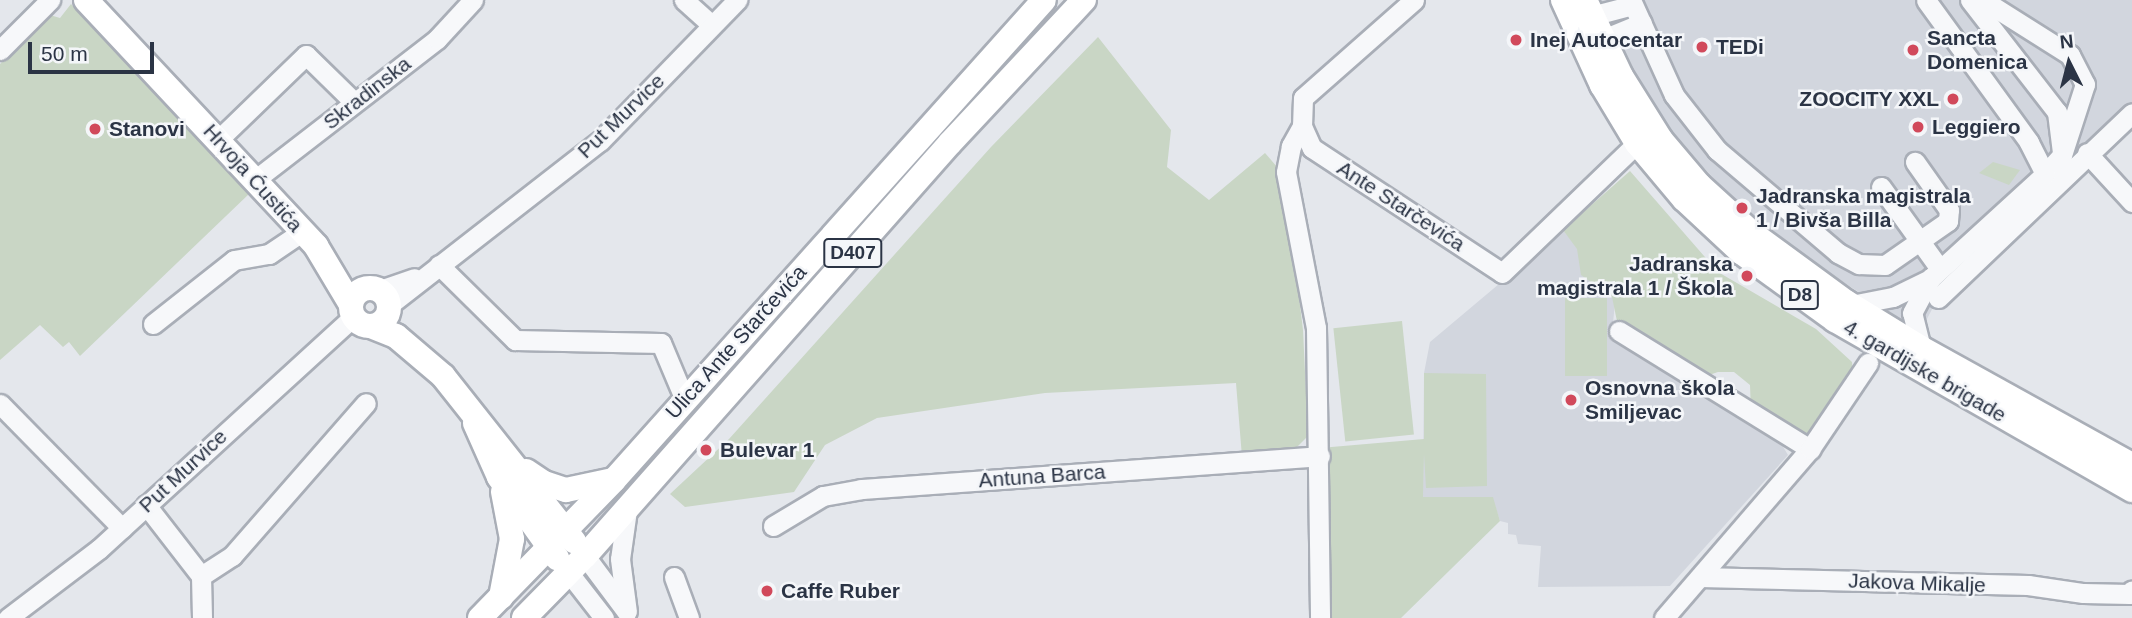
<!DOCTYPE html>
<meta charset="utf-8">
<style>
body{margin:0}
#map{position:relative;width:2132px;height:618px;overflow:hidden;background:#e4e7ec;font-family:Arial,sans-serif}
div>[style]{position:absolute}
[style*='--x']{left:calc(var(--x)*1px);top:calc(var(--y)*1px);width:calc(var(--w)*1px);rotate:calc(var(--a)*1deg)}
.built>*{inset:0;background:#d2d6de}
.green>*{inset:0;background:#c9d6c5;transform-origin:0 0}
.roads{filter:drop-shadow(2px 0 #a9aeb7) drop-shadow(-2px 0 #a9aeb7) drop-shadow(0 2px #a9aeb7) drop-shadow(0 -2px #a9aeb7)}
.minor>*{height:19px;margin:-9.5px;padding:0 9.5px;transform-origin:9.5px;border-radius:9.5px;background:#f7f8fa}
.major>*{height:24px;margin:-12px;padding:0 12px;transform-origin:12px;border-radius:12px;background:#fff}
.major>.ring{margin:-12px;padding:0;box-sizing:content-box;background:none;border:24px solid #fff;border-radius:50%}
.dots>*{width:19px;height:19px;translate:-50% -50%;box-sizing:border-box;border:4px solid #f4f6f9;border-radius:50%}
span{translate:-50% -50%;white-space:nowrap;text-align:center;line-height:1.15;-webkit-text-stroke:5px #f4f6f9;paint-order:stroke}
.shield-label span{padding:2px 5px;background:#f4f6f9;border:2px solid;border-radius:5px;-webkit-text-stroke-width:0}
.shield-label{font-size:19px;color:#2b3445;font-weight:700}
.poi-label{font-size:21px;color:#2b3445;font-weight:700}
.left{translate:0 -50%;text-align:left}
.right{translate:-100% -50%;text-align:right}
.street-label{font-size:21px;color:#2b3445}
.north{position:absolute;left:2034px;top:28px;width:70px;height:70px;-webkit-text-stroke:5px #f4f6f9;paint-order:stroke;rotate:354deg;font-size:19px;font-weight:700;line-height:28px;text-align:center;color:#2b3445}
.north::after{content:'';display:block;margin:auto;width:24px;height:32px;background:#2b3445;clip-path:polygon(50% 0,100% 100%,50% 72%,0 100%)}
.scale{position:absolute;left:28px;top:42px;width:126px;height:32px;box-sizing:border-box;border:4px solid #2b3445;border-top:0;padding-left:9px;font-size:21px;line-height:24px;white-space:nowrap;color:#2b3445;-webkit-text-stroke:5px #f4f6f9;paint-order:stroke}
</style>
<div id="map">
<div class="built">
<div style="clip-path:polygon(1600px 0,2132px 0,2132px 118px,1938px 298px,1920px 332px,1811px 261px,1727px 193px,1660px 120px,1612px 36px)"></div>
<div style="clip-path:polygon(1563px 230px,1616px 293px,1612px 333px,1779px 440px,1788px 455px,1670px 586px,1538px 587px,1541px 546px,1518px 544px,1516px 535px,1508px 534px,1508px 523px,1500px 521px,1492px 497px,1423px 497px,1424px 373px,1430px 342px)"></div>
</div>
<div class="green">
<div style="clip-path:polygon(71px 4px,250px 193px,80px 356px,69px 342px,63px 347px,40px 325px,0 360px,0 64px,50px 15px,60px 18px)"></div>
<div style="clip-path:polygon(1098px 37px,1171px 130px,1167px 167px,1209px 200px,1265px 153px,1278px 168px,1278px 184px,1291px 230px,1303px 330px,1308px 436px,1291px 453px,1242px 457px,1236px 383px,1045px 393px,877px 418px,825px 445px,794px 492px,685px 507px,670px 494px,729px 439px,991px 147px)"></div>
<div style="clip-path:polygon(1993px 162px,2020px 170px,2009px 185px,1979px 173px)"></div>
<div style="clip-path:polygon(1630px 171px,1718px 272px,1816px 329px,1852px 362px,1853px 374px,1810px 449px,1751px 412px,1750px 385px,1734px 372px,1718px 372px,1697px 379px,1619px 331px,1612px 297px,1581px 275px,1577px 249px,1563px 230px)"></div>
<div style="left:1565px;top:298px;width:42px;height:78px"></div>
<div style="left:1402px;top:321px;width:114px;height:69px;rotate:84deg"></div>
<div style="clip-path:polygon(1424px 373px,1486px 374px,1487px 486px,1426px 488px,1424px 454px,1423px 497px,1493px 497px,1500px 521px,1401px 618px,1320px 618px,1320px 448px,1424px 439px)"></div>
</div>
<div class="roads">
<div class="minor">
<div style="--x:684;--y:0;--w:36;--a:42"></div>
<div style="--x:1414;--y:0;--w:148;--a:138.6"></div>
<div style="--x:1303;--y:98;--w:28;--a:92"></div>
<div style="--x:1302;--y:126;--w:24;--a:66"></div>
<div style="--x:1312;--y:148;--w:227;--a:33.3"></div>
<div style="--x:1502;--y:273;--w:187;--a:-43.9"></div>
<div style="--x:1631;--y:0;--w:104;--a:65.6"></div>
<div style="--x:1674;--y:95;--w:70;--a:52"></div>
<div style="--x:1717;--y:150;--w:159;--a:40.4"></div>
<div style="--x:1838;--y:253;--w:24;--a:28"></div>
<div style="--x:1859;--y:264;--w:26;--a:2"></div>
<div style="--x:1885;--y:265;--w:77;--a:-34.9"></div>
<div style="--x:1948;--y:221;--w:11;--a:-85"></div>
<div style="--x:1949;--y:210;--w:59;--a:-125.3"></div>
<div style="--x:1970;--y:0;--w:142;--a:52.2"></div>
<div style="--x:2057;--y:112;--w:39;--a:83"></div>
<div style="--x:1983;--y:0;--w:103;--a:32.3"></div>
<div style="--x:2070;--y:55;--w:33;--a:63"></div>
<div style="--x:2085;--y:84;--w:75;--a:107.9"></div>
<div style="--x:2062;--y:155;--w:25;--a:132"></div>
<div style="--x:1591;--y:16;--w:43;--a:-14.7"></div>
<div style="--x:1603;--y:39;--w:42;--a:-22.3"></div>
<div style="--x:0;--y:50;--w:71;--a:-45"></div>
<div style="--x:1302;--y:126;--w:23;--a:119"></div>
<div style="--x:1291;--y:146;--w:26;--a:101"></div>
<div style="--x:1286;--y:172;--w:159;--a:79.1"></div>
<div style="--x:1316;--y:328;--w:290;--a:89.2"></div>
<div style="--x:219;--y:139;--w:121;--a:-44"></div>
<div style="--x:306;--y:55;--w:67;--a:44.4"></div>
<div style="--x:2087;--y:153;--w:67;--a:47.4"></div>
<div style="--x:256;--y:179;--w:229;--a:-37.7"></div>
<div style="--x:437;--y:39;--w:53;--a:-47.3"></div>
<div style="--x:1881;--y:187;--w:101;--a:54.3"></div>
<div style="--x:439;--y:265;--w:107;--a:44.6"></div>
<div style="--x:515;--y:340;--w:146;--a:1.2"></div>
<div style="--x:661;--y:343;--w:62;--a:67.2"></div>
<div style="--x:380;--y:290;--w:36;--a:-19"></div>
<div style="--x:1938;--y:298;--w:268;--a:-43.6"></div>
<div style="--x:389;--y:305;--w:267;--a:-37.9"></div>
<div style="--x:600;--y:141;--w:197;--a:-45.8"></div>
<div style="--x:1851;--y:305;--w:43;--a:-10.8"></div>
<div style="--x:1893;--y:297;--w:41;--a:-25.9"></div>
<div style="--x:153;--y:324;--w:103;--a:-38.3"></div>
<div style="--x:234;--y:260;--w:36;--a:-10"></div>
<div style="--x:269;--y:254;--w:40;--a:-34"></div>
<div style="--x:1619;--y:331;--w:225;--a:31.7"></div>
<div style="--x:1921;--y:348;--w:36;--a:-104"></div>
<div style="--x:1912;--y:313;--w:40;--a:-62"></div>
<div style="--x:1931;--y:278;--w:154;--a:-42.4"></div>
<div style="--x:2045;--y:174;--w:36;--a:-117"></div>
<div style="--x:2029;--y:142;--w:175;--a:-126"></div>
<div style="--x:0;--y:404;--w:174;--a:45.5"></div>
<div style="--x:146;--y:505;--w:90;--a:52.2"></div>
<div style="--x:201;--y:576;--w:42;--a:88.6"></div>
<div style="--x:627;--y:510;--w:49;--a:98.1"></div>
<div style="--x:620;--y:559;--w:53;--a:82.5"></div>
<div style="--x:773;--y:526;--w:58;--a:-31"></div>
<div style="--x:823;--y:496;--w:39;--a:-10"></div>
<div style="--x:861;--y:489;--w:460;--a:-4.1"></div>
<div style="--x:585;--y:556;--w:69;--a:53.3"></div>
<div style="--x:569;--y:573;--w:57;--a:52.1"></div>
<div style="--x:201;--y:576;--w:37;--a:-33"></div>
<div style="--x:232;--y:556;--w:203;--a:-48.8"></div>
<div style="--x:674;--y:577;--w:44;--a:69.9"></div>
<div style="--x:1700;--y:577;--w:328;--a:1.4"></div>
<div style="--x:2028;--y:585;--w:56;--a:8.3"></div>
<div style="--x:2083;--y:593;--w:47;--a:1.2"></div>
<div style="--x:2130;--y:594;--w:4;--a:-63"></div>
<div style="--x:8;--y:618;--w:114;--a:-37.2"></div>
<div style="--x:99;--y:549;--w:344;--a:-42.4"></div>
<div style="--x:1664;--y:618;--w:223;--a:-49.2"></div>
<div style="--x:1810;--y:449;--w:104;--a:-56"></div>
</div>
<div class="major">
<div style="--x:86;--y:0;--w:337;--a:46.9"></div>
<div style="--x:316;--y:246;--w:66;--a:59.2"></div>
<div style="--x:1563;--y:0;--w:94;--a:65.4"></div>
<div style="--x:1602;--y:85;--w:68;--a:58.9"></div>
<div style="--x:1637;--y:143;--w:73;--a:50"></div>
<div style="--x:1684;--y:199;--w:78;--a:42.9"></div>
<div style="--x:1741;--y:252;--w:116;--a:35.9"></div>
<div style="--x:1835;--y:320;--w:342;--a:29.8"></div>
<div style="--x:1585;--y:0;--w:84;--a:64.7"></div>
<div style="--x:1621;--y:76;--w:75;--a:58"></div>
<div style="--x:1661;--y:140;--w:59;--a:49.8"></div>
<div style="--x:1699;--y:185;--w:73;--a:42.2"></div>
<div style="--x:1753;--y:234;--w:115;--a:36.2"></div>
<div style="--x:1846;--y:302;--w:88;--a:31.5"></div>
<div style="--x:1921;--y:348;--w:241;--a:29"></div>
<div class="ring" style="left:351px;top:288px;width:14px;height:14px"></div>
<div style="--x:371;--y:326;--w:27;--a:22"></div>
<div style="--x:396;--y:336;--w:62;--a:40.4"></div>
<div style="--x:443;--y:376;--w:211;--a:51.6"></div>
<div style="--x:475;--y:423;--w:59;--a:66"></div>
<div style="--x:499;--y:477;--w:100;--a:54.4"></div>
<div style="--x:526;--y:471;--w:22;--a:34"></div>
<div style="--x:544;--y:483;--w:23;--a:18"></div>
<div style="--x:566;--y:490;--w:48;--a:-12"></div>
<div style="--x:501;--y:597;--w:59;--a:-79.3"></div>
<div style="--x:512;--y:539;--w:48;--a:-100.8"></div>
<div style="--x:480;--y:618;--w:192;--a:-45.8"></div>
<div style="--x:614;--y:480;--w:644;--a:-48.14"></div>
<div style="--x:524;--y:618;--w:87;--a:-45.5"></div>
<div style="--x:585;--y:556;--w:551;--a:-48.53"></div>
<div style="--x:950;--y:143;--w:196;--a:-46.9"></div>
</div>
</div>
<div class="dots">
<div style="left:1516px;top:40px;background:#d1495b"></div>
<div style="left:1702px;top:47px;background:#d1495b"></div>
<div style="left:1913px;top:50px;background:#d1495b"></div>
<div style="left:1953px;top:99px;background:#d1495b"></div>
<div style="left:1918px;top:127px;background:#d1495b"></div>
<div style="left:95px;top:129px;background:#d1495b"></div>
<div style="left:1742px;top:208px;background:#d1495b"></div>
<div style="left:1747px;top:276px;background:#d1495b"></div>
<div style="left:1571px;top:400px;background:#d1495b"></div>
<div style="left:706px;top:450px;background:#d1495b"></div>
<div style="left:767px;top:591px;background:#d1495b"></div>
</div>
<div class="shield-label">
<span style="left:853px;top:253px">D407</span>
<span style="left:1800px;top:295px">D8</span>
</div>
<div class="poi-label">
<span class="left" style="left:1927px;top:50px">Sancta<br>Domenica</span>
<span class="left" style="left:1530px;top:40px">Inej Autocentar</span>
<span class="left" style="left:1716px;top:47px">TEDi</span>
<span class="right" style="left:1939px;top:99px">ZOOCITY XXL</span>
<span class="left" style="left:1932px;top:127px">Leggiero</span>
<span class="left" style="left:109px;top:129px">Stanovi</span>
<span class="left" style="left:1756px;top:208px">Jadranska magistrala<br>1 / Bivša Billa</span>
<span class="right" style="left:1733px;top:276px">Jadranska<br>magistrala 1 / Škola</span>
<span class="left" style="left:1585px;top:400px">Osnovna škola<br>Smiljevac</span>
<span class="left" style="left:720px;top:450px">Bulevar 1</span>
<span class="left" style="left:781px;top:591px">Caffe Ruber</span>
</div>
<div class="street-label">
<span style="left:367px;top:93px;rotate:-38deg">Skradinska</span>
<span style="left:621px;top:116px;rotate:-44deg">Put Murvice</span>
<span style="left:253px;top:178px;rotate:48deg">Hrvoja Ćustića</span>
<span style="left:1401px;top:206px;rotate:33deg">Ante Starčevića</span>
<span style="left:736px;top:342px;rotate:-48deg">Ulica Ante Starčevića</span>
<span style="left:1925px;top:371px;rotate:30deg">4. gardijske brigade</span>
<span style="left:183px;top:471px;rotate:-43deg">Put Murvice</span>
<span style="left:1042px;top:476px;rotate:-4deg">Antuna Barca</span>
<span style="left:1917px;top:583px;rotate:2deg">Jakova Mikalje</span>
</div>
<div class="north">N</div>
<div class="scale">50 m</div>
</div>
